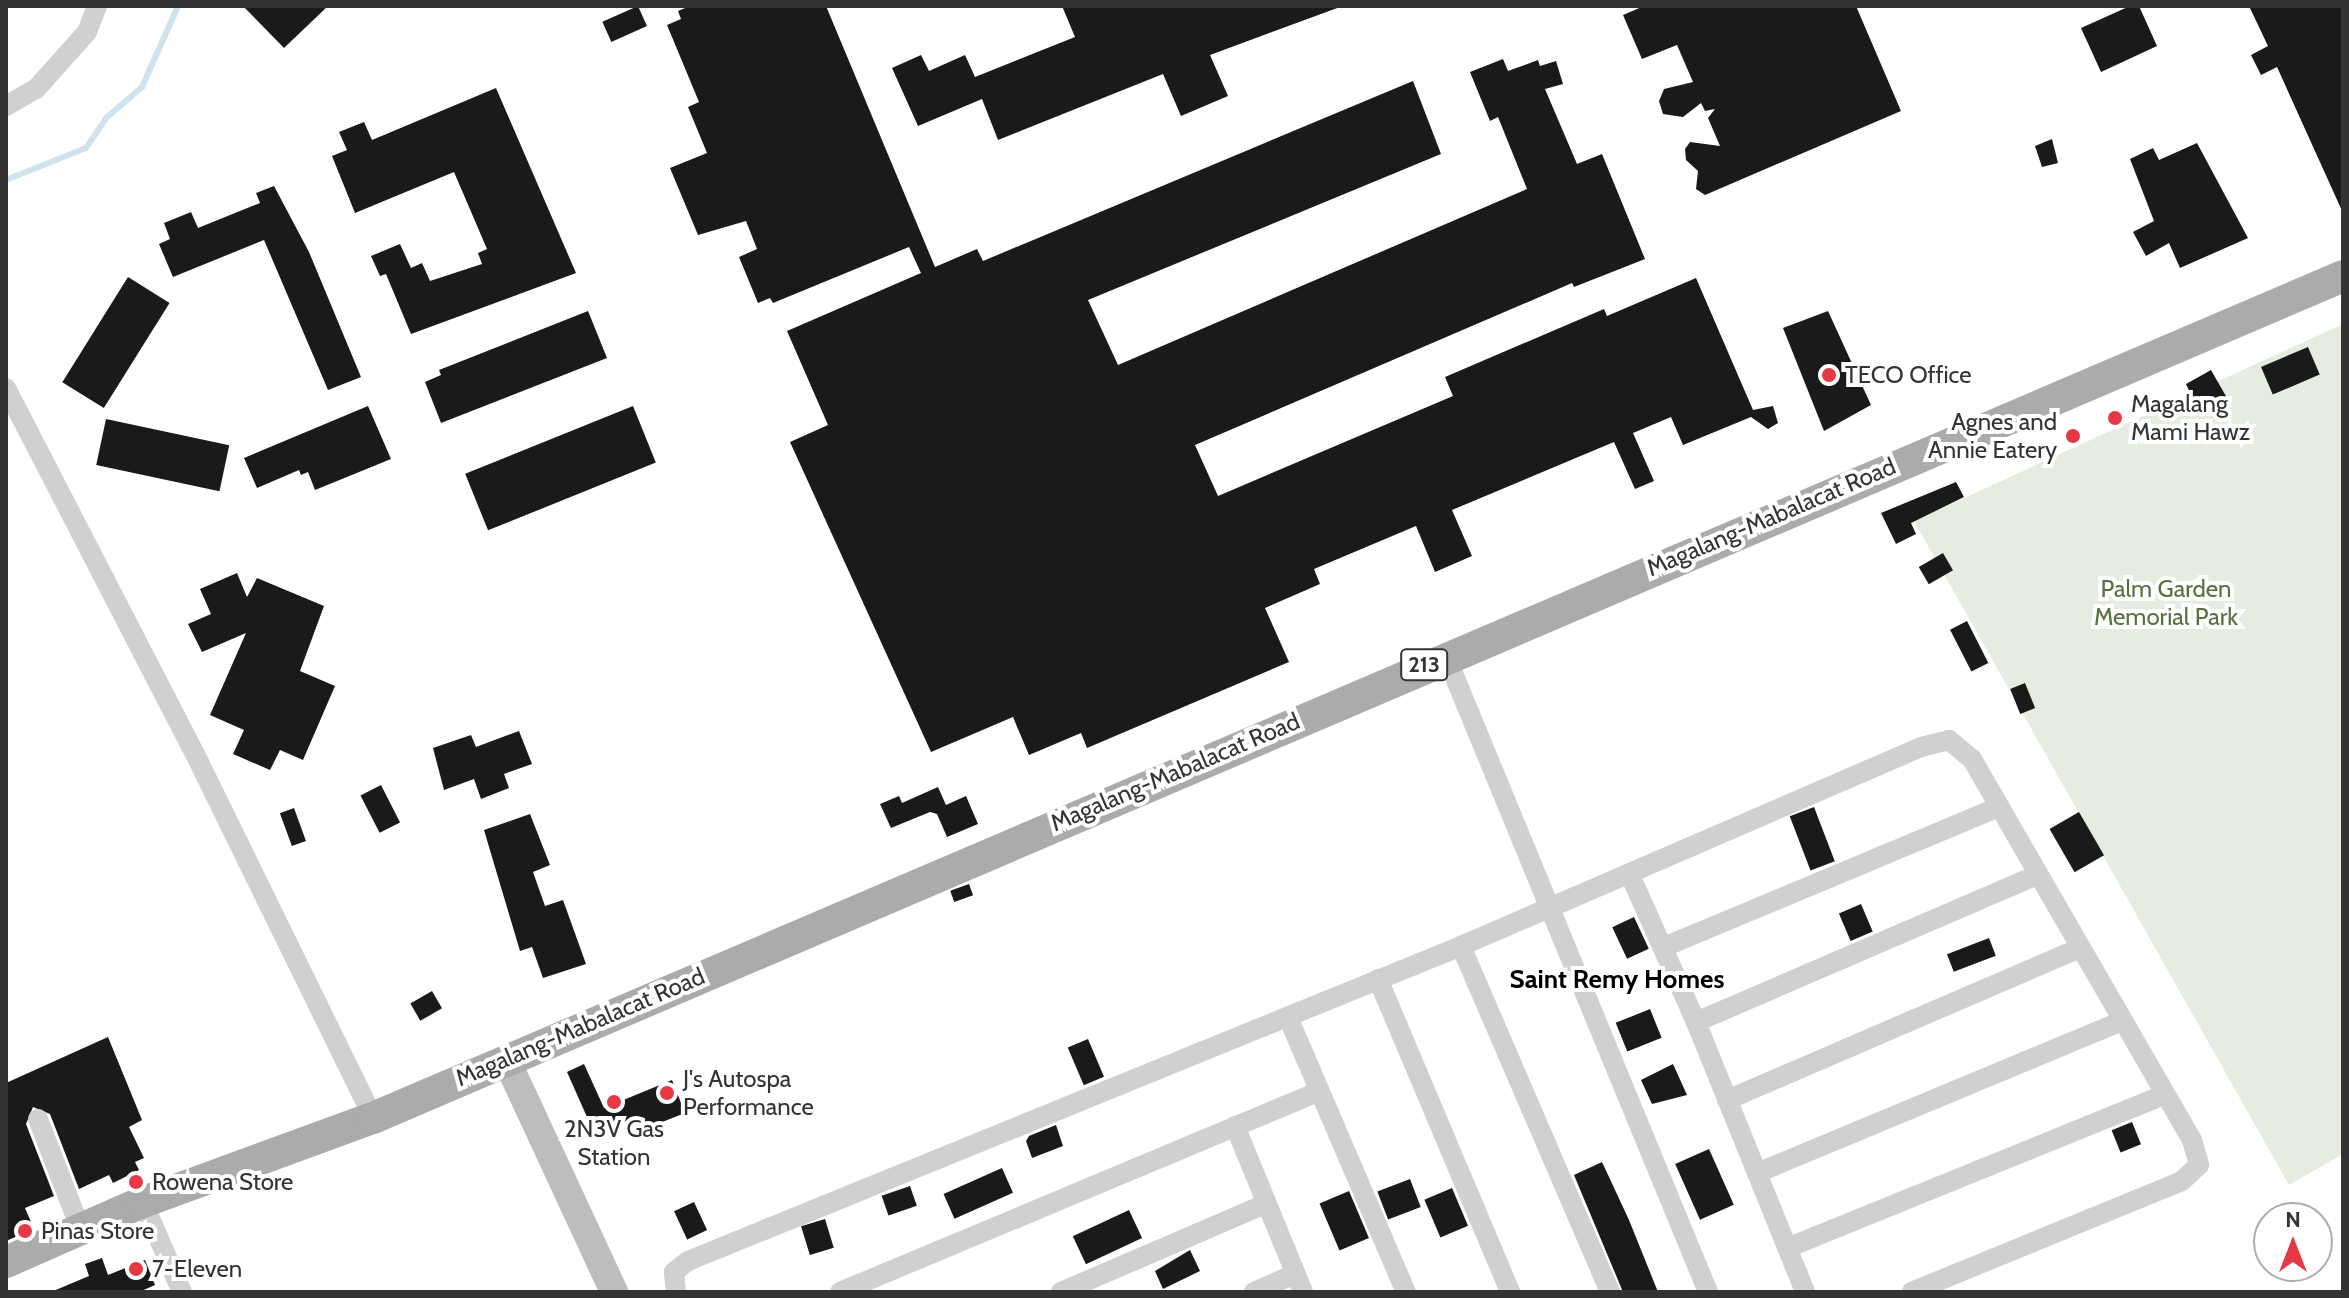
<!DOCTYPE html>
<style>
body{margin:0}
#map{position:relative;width:2349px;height:1298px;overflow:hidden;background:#fff;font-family:Cabin,sans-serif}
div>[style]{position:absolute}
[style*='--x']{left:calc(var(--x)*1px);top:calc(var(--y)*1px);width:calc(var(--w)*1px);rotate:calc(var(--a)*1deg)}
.green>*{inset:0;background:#e6ecdf}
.stream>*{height:6px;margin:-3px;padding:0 3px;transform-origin:3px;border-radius:3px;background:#cfe2ee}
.building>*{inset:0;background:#1a1a1a;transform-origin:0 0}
.minor>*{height:20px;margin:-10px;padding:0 10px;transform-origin:10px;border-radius:10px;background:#d0d0d0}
.secondary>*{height:28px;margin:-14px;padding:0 14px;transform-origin:14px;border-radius:14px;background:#bdbdbd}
.primary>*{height:32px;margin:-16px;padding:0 16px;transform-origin:16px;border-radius:16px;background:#ababab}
.dots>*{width:22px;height:22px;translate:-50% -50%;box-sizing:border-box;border:4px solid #fff;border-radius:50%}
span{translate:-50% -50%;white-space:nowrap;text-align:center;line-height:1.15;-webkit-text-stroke:8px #fff;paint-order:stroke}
.shield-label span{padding:2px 6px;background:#fff;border:2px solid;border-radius:6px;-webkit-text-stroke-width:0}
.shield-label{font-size:22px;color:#333;font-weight:700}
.poi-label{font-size:24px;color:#333}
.left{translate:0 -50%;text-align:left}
.right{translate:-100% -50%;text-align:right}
.street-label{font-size:24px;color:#333}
.park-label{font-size:24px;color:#56703f}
.neighbourhood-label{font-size:26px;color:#000;font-weight:700}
.frame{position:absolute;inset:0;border:8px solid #333;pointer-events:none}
.north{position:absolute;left:2253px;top:1202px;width:80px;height:80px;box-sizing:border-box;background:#fff;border:2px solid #adadad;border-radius:50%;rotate:0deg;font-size:22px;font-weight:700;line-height:32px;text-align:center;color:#333}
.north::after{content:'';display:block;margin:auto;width:28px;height:36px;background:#e63946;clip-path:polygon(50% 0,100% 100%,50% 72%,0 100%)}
</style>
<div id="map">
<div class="green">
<div style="clip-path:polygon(2343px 324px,2343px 1154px,2289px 1185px,1914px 521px)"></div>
</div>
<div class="stream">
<div style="--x:6;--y:180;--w:86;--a:-21.8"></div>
<div style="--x:86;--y:148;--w:36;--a:-56"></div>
<div style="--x:106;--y:118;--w:48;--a:-40.7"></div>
<div style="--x:142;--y:87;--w:89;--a:-66"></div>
</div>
<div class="building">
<div style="clip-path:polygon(243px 6px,328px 6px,284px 48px)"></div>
<div style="left:638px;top:6px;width:22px;height:39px;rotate:66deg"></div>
<div style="clip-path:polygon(690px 6px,826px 6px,935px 267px,977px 249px,983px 261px,1413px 81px,1441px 154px,1088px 300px,1118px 365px,1527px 189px,1498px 117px,1490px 121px,1470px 72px,1503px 59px,1508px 71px,1538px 60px,1540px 66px,1556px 61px,1563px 84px,1545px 89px,1577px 164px,1602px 154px,1645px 259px,1574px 287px,1572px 283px,1195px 445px,1218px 496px,1453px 396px,1445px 377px,1604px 309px,1607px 316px,1696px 278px,1753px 410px,1773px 406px,1778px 423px,1768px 429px,1751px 417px,1683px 445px,1671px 417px,1633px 433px,1654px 481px,1635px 489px,1614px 442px,1452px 510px,1472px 556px,1435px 572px,1416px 526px,1314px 569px,1320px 584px,1265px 608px,1289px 662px,1087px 748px,1081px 733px,1029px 755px,1013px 717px,931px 752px,790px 442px,828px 425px,787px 331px,921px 273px,909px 247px,773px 303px,770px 298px,758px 303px,739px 257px,757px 249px,746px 221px,698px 235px,670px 168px,707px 153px,688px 107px,699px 102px,667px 25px,681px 19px,678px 11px)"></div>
<div style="clip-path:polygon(1062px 6px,1340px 6px,1340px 7px,1210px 55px,1228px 96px,1181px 116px,1163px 74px,998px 140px,982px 99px,918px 126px,892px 68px,921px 55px,929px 71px,965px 55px,975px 77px,1075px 37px)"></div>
<div style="clip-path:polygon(1644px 6px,1856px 6px,1901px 111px,1705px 195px,1696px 189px,1698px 171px,1686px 160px,1685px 149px,1690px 142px,1720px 146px,1708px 118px,1715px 109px,1705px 111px,1701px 103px,1683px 117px,1663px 114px,1659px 101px,1664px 89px,1693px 82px,1677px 45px,1642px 59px,1623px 15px)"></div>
<div style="clip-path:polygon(2130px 6px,2139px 6px,2157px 46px,2101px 72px,2081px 28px)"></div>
<div style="clip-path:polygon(2249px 6px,2343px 6px,2343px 213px,2277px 67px,2261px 75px,2251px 55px,2268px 46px)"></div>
<div style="clip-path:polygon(496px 88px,576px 273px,411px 334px,386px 274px,380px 276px,371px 256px,400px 244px,411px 268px,422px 263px,430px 281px,482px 264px,478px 253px,487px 249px,454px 172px,355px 213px,332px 156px,347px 150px,339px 132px,364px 122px,372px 140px)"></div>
<div style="clip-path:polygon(2052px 139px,2058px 163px,2042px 167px,2035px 146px)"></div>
<div style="clip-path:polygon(2197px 143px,2248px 238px,2180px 268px,2169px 243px,2146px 256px,2133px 232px,2154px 221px,2130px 159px,2153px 148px,2159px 160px)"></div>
<div style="clip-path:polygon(274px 186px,309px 252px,361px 377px,328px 390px,264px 240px,173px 277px,159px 244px,170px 239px,164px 223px,191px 212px,198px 228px,260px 203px,256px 193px)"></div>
<div style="left:128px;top:277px;width:49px;height:124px;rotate:32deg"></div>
<div style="clip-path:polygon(588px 311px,607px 358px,441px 423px,425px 382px,441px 375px,439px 370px)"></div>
<div style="clip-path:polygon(1828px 311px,1871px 405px,1824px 431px,1783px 328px)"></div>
<div style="left:2308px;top:347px;width:30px;height:51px;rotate:67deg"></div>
<div style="clip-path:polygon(2211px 370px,2227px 398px,2198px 410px,2186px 384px)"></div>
<div style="clip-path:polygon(368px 406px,391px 459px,315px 490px,308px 472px,301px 475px,299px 470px,257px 488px,244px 458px)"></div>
<div style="left:633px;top:406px;width:61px;height:181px;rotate:68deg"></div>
<div style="left:106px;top:419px;width:126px;height:47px;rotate:12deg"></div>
<div style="clip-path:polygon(1956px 482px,1964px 497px,1911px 523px,1916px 534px,1896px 544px,1881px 513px)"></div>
<div style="left:1943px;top:553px;width:20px;height:28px;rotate:60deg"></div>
<div style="clip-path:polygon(237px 573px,247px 597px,257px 578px,324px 606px,300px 671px,335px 686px,303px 760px,280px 750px,270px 770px,233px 754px,244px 730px,210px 715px,246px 633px,202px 652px,188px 624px,211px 614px,200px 589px)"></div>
<div style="left:1967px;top:621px;width:47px;height:19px;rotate:63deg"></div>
<div style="left:2025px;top:683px;width:27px;height:16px;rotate:68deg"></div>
<div style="clip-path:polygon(519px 731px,532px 764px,504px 774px,509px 788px,481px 799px,474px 779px,444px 790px,433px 748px,471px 735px,476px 747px)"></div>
<div style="left:381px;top:785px;width:42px;height:23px;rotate:63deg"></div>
<div style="clip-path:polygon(938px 787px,946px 805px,966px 796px,978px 824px,947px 837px,937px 814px,930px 812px,891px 828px,880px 804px,899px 796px,902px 803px)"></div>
<div style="left:1814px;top:807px;width:58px;height:26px;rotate:69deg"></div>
<div style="left:294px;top:808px;width:35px;height:15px;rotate:70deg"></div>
<div style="left:2079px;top:812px;width:50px;height:34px;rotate:60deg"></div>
<div style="clip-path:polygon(530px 814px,550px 865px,533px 872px,545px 906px,563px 900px,586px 964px,543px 978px,532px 947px,520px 951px,484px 830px)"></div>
<div style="left:969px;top:884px;width:12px;height:20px;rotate:70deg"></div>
<div style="left:1861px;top:904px;width:30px;height:24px;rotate:67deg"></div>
<div style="left:1634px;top:917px;width:35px;height:24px;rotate:65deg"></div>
<div style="left:1989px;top:938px;width:19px;height:45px;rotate:69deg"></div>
<div style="left:432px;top:991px;width:20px;height:25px;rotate:60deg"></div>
<div style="left:1650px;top:1009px;width:31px;height:37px;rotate:68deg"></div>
<div style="clip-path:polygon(108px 1037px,142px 1120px,129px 1127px,144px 1158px,135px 1162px,139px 1170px,113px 1183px,109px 1175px,79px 1189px,50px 1114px,33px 1107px,26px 1124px,54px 1196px,25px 1208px,34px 1229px,6px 1241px,6px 1083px)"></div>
<div style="left:1088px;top:1039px;width:41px;height:22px;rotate:67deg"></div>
<div style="clip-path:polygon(584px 1064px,604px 1108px,672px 1080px,685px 1113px,642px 1130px,637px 1116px,595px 1135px,567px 1072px)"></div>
<div style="clip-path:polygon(1673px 1064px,1687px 1095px,1652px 1104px,1641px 1080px)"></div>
<div style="left:2132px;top:1122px;width:24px;height:22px;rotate:68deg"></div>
<div style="clip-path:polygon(1056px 1125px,1063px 1146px,1032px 1158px,1026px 1141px,1029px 1136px)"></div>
<div style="left:1709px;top:1149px;width:61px;height:37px;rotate:66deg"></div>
<div style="clip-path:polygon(1602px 1162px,1629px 1220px,1658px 1292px,1623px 1292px,1574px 1175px)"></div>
<div style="left:1002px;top:1168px;width:27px;height:64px;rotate:66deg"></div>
<div style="left:1410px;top:1179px;width:30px;height:35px;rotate:69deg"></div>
<div style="left:910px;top:1186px;width:21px;height:30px;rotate:71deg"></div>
<div style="left:1452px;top:1188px;width:41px;height:30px;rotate:67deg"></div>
<div style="left:1349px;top:1191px;width:51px;height:32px;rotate:67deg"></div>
<div style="left:694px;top:1202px;width:31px;height:22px;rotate:65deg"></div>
<div style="left:1129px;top:1210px;width:31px;height:62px;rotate:65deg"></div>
<div style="left:825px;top:1219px;width:30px;height:25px;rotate:73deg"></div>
<div style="clip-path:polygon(1190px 1250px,1200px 1271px,1163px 1289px,1155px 1271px)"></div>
<div style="clip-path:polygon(102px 1258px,108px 1275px,145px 1260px,155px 1285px,139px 1292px,51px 1292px,89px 1276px,85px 1264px)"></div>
</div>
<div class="minor">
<div style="--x:6;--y:106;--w:34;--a:-30"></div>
<div style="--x:36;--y:89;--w:76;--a:-48.2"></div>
<div style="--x:87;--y:32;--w:28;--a:-69"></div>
<div style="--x:6;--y:388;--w:412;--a:62.7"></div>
<div style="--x:195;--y:754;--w:405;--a:63.9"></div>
<div style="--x:1446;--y:656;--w:688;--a:67.61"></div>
<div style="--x:1630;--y:875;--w:161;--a:65.8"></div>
<div style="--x:1696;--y:1022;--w:291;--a:68"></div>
<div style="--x:1461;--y:946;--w:377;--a:66.7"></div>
<div style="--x:1664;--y:947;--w:363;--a:-22.7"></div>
<div style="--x:1378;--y:979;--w:340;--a:67.1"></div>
<div style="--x:1288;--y:1017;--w:299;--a:66.8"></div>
<div style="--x:1696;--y:1022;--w:371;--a:-23.3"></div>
<div style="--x:1727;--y:1100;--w:384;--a:-23.3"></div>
<div style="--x:38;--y:1119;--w:117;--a:68.9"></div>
<div style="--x:1235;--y:1126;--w:179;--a:67.7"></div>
<div style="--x:1757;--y:1173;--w:396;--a:-22.6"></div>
<div style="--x:143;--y:1202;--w:98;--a:66.6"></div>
<div style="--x:1787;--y:1248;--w:407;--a:-22.1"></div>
<div style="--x:676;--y:1292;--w:20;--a:-96"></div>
<div style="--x:674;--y:1272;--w:18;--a:-38"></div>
<div style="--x:688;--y:1261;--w:835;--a:-22.17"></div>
<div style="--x:1461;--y:946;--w:501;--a:-23.39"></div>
<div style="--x:1921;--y:747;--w:29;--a:-14"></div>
<div style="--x:1949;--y:740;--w:30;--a:40"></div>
<div style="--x:1972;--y:759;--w:440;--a:60"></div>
<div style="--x:2192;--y:1140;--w:26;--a:74"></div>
<div style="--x:2199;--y:1165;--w:23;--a:137"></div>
<div style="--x:2182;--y:1181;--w:292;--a:157.7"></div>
<div style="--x:840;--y:1292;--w:520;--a:-22.72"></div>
<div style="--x:1061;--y:1292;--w:222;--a:-23.3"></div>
<div style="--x:1254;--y:1292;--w:45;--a:-23.7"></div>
</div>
<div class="secondary">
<div style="--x:506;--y:1059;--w:257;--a:65.1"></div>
</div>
<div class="primary">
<div style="--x:6;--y:1262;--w:150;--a:-23.7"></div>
<div style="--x:143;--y:1202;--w:245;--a:-20.1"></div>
<div style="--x:373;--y:1118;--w:2142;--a:-23.14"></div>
</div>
<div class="dots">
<div style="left:1829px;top:375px;background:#e63946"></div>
<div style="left:2115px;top:418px;background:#e63946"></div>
<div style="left:2073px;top:436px;background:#e63946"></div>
<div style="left:667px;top:1093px;background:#e63946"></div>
<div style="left:614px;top:1102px;background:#e63946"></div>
<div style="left:136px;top:1182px;background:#e63946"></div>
<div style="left:25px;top:1231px;background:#e63946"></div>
<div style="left:136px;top:1269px;background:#e63946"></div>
</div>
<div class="shield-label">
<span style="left:1424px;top:665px">213</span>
</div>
<div class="poi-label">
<span class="left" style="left:1845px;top:375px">TECO Office</span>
<span class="left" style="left:2131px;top:418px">Magalang<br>Mami Hawz</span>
<span class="right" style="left:2057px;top:436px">Agnes and<br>Annie Eatery</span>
<span class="left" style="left:683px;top:1093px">J's Autospa<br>Performance</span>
<span style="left:614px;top:1143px">2N3V Gas<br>Station</span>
<span class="left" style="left:152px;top:1182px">Rowena Store</span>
<span class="left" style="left:41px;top:1231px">Pinas Store</span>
<span class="left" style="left:152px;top:1269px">7-Eleven</span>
</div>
<div class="street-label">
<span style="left:1771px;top:517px;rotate:-23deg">Magalang-Mabalacat Road</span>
<span style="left:1175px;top:772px;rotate:-23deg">Magalang-Mabalacat Road</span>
<span style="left:580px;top:1027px;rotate:-23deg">Magalang-Mabalacat Road</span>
</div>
<div class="park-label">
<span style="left:2166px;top:603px">Palm Garden<br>Memorial Park</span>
</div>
<div class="neighbourhood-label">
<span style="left:1617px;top:980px">Saint Remy Homes</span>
</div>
<div class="frame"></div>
<div class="north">N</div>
</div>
